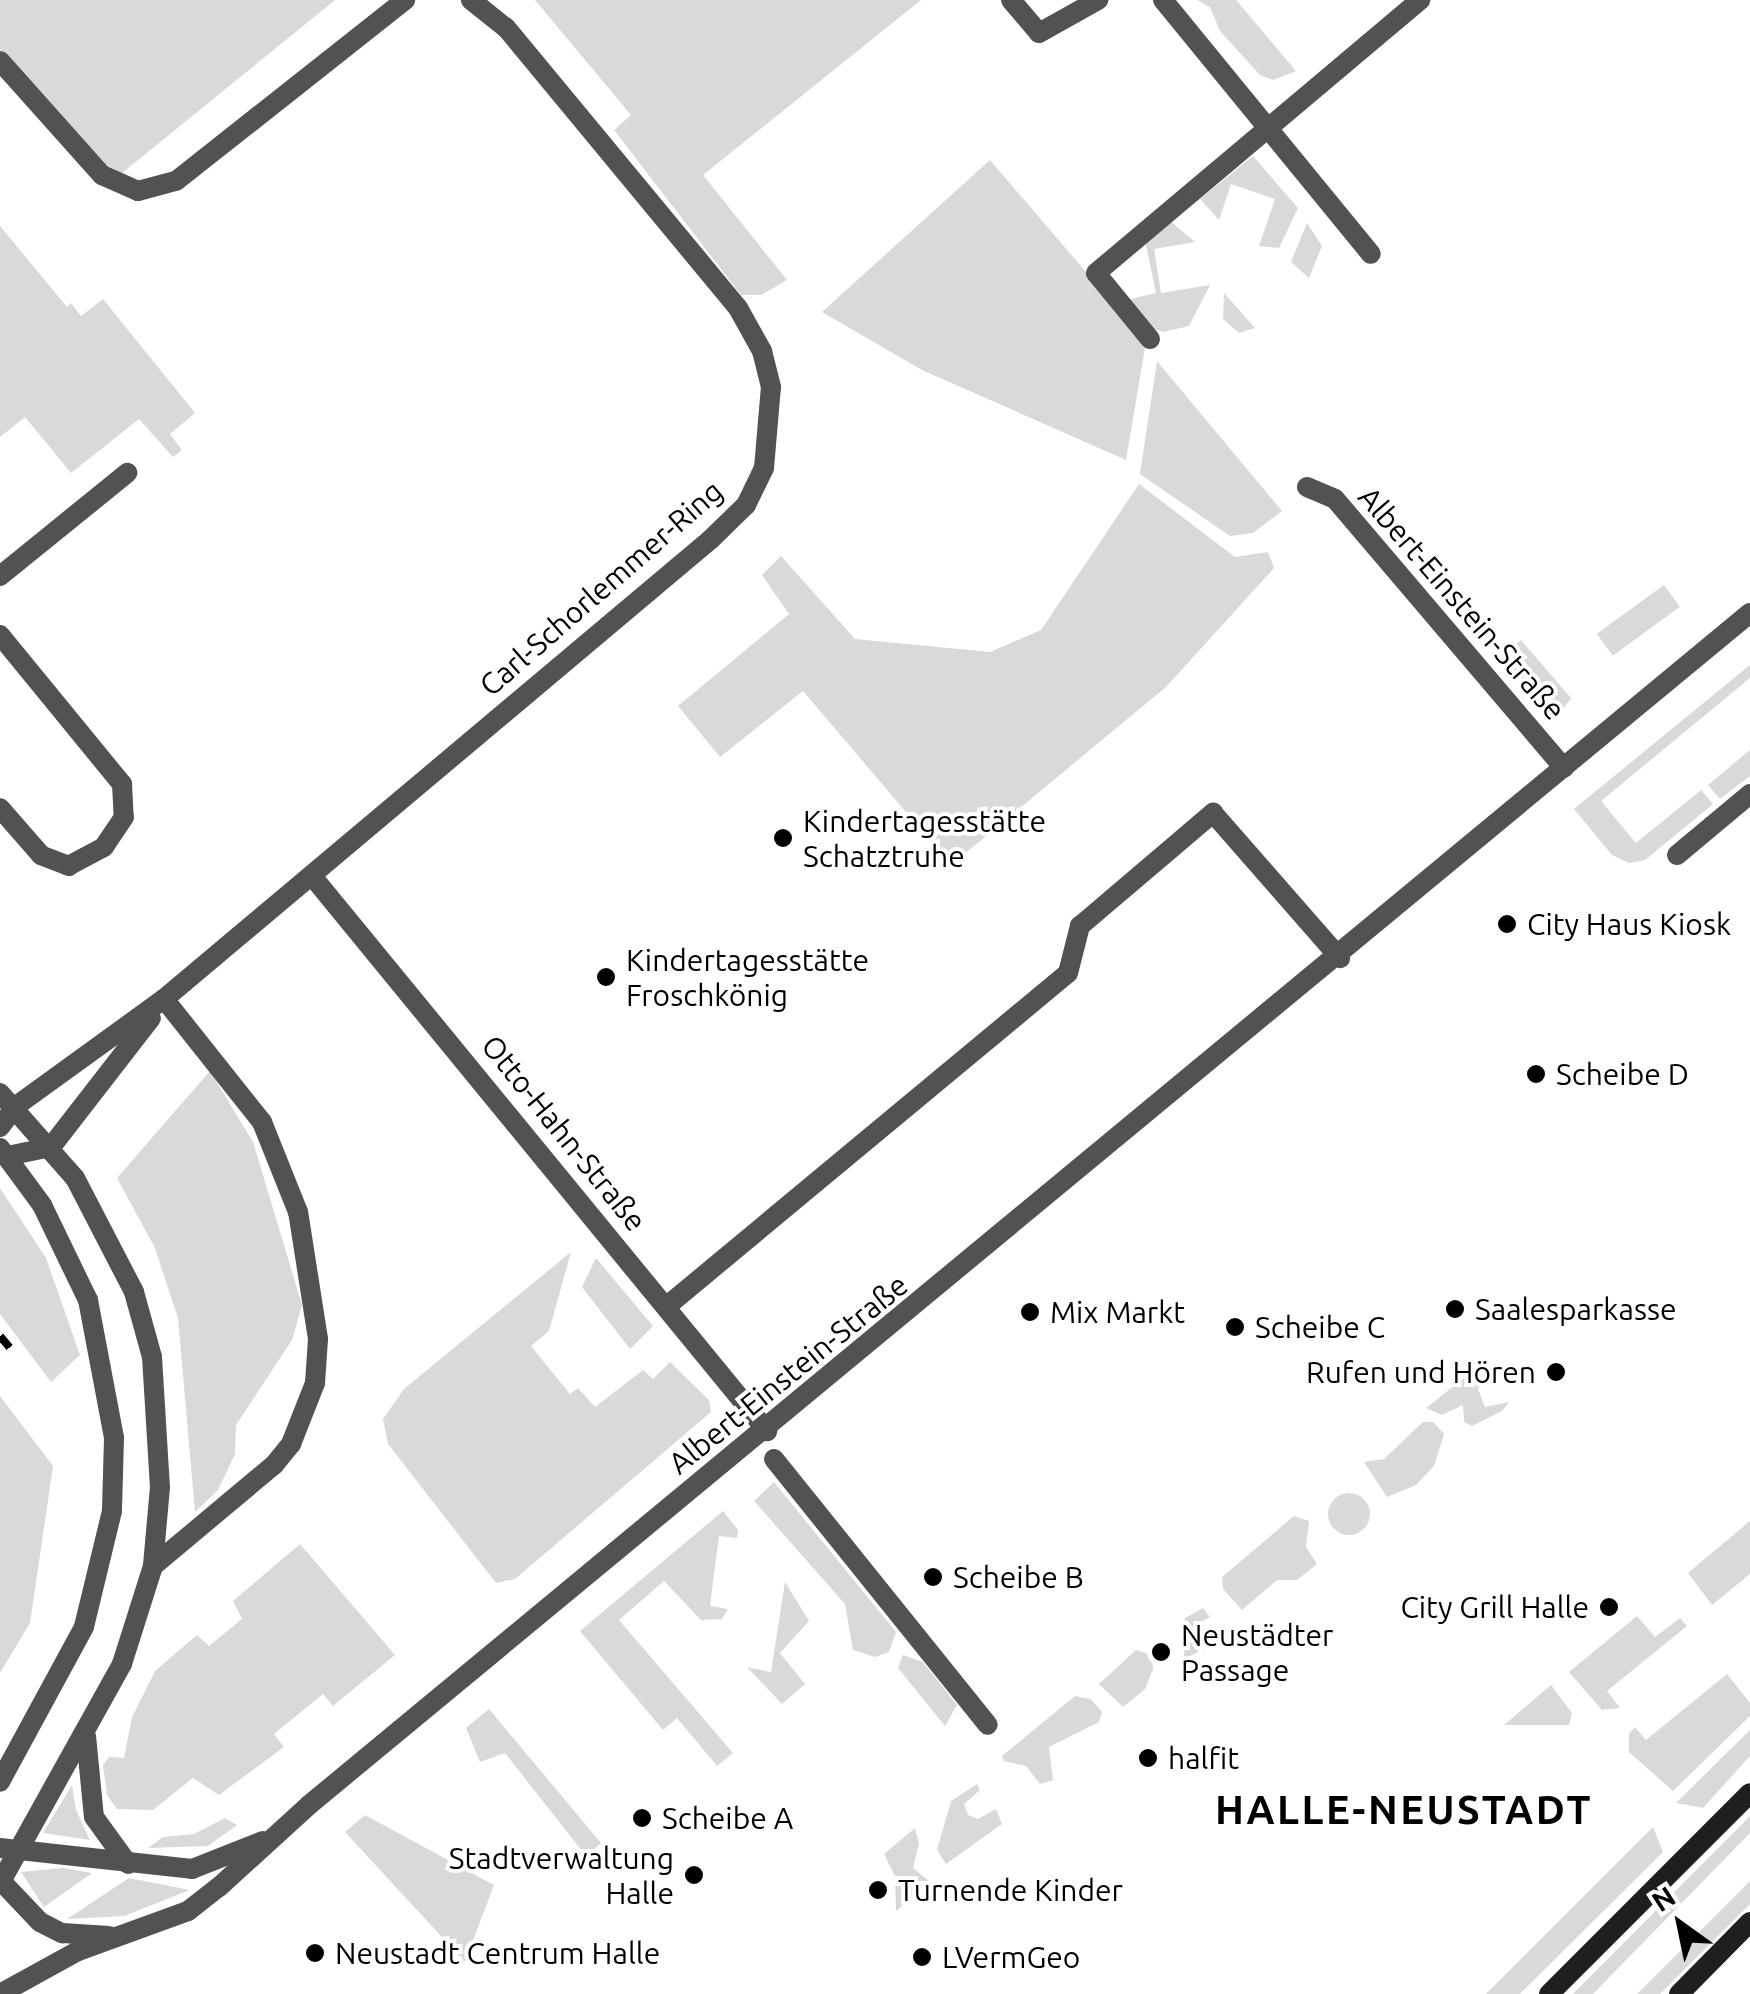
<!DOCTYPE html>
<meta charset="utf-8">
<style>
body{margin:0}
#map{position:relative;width:1750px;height:1994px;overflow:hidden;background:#fff;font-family:Ubuntu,sans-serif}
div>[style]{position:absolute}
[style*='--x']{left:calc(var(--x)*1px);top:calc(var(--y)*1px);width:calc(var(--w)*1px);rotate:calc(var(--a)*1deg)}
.green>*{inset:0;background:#d9d9d9;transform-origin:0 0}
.round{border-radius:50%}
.pedestrian>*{height:20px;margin:-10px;padding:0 10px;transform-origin:10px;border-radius:10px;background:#525252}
.minor>*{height:20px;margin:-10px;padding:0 10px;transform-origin:10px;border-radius:10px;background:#525252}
.tertiary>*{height:20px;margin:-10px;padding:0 10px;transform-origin:10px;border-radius:10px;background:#525252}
.secondary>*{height:20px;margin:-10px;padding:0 10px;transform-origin:10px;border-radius:10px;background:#1f1f1f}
.rail>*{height:8px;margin-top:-4px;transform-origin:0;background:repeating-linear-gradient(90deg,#000 0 15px,transparent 0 20px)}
.dots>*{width:28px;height:28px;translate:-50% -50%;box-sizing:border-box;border:5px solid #fff;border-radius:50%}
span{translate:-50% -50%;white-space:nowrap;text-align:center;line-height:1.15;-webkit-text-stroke:8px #fff;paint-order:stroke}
.street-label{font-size:30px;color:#000}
.poi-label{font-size:30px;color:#000}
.left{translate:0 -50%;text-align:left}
.right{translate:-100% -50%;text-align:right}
.district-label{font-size:40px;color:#000;font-weight:700;letter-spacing:2.5px}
.north{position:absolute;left:1630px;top:1874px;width:100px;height:100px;-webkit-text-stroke:8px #fff;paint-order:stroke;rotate:327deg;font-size:28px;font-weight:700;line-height:40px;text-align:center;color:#000}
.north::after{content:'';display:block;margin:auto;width:35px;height:45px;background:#000;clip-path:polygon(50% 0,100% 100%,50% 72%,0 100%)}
</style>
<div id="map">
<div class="green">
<div style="clip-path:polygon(0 0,335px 0,122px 173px,95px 159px,0 49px)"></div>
<div style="clip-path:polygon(535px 0,921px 0,703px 175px,787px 280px,761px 295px,741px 295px,614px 130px,631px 115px)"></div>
<div style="clip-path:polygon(1197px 0,1236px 0,1296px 71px,1273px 80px,1260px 75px,1220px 31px,1210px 7px)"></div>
<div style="clip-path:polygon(1253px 156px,1298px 208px,1279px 248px,1259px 246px,1275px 199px,1231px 184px,1219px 220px,1200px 199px)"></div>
<div style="clip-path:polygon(990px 160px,1146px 342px,1126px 460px,922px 370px,822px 312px)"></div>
<div style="clip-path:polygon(1170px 221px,1195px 242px,1154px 249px,1161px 293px,1210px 285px,1189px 326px,1163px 332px,1151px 328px,1126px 300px,1156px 293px,1145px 240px)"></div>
<div style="clip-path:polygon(1307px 223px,1322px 246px,1309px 278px,1291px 262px)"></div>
<div style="clip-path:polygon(0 226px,67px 307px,71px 303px,81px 316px,103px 299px,195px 413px,170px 434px,182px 450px,173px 457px,139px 419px,71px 473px,25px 417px,0 437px)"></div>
<div style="clip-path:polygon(1224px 293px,1255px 328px,1239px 333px,1223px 319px)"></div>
<div style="clip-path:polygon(1157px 361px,1282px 511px,1253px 533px,1230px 536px,1140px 474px)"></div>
<div style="clip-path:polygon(1139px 484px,1235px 557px,1268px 552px,1274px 568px,1166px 687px,951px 865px,803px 691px,720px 757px,678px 706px,789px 614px,762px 575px,781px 556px,855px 639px,990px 652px,1041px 630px)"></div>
<div style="left:1664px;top:585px;width:27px;height:83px;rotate:54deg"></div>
<div style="clip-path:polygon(1521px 640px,1571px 698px,1564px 708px,1544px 709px,1501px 656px)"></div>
<div style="clip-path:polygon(1750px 665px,1750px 678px,1601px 801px,1636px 843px,1701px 790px,1713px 804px,1645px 860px,1629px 863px,1612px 855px,1574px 809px)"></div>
<div style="clip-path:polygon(1750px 750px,1750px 776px,1720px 799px,1708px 785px)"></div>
<div style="clip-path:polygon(210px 1071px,253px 1142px,302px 1305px,292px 1340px,236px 1425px,235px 1454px,218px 1490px,195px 1512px,178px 1318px,155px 1248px,117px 1178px)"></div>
<div style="clip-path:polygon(0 1188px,46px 1258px,80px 1355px,51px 1382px,0 1314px)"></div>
<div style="clip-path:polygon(571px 1252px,549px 1331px,531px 1346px,570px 1394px,578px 1388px,595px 1407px,643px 1370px,653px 1379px,670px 1362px,709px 1400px,711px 1412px,515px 1579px,496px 1583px,388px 1444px,383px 1419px,404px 1389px)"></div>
<div style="clip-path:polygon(596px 1258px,653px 1326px,630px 1349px,582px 1287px)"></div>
<div style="clip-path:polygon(1473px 1371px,1486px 1378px,1478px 1389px,1485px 1407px,1509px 1402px,1502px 1411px,1472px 1426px,1464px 1422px,1463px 1405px,1442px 1415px,1426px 1408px)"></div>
<div style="clip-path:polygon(0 1396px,53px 1466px,30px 1623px,0 1673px)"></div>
<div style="clip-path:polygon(1423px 1422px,1433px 1422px,1444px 1434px,1434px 1466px,1416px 1485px,1387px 1497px,1364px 1462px,1384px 1459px)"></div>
<div style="clip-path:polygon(774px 1482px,896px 1632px,889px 1652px,875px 1657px,853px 1650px,845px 1604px,754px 1501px)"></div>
<div class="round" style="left:1328px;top:1493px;width:42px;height:42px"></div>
<div style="clip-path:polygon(723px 1511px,738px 1530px,737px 1538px,719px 1536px,710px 1606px,728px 1609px,722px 1619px,701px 1620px,664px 1581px,619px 1620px,733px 1753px,717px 1766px,677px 1718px,663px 1730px,580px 1631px)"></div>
<div style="clip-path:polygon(1294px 1516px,1309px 1521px,1306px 1547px,1317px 1564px,1297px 1580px,1277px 1580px,1242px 1610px,1223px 1589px,1222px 1577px)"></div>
<div style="clip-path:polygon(1750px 1521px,1750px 1574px,1712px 1605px,1688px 1573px)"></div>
<div style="clip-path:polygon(300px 1544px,395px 1655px,333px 1706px,323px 1694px,274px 1734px,284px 1747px,219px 1795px,193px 1778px,153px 1810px,117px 1809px,107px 1795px,103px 1765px,109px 1757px,124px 1758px,132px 1717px,155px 1671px,197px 1635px,209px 1646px,242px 1619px,233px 1601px)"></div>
<div style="clip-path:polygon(785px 1582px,809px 1621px,780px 1653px,805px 1684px,782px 1704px,747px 1667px,771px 1672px)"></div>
<div style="clip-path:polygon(1203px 1608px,1210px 1617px,1198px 1624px,1206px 1640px,1227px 1628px,1230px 1636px,1184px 1659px,1185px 1618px)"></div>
<div style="clip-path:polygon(1637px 1616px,1655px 1637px,1680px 1618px,1687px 1626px,1607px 1691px,1620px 1708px,1602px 1710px,1569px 1672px)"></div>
<div style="clip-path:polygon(1136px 1650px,1152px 1655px,1153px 1669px,1145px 1689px,1123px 1707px,1099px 1684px)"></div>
<div style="clip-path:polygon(903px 1655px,923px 1662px,957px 1705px,945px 1726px,898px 1668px)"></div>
<div style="clip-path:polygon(1727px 1674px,1750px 1703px,1750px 1716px,1673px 1791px,1629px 1752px,1629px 1734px,1635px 1727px,1646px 1740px)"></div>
<div style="clip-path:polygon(1551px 1685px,1572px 1713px,1569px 1725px,1504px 1725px)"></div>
<div style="clip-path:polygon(1075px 1696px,1091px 1699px,1102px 1712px,1099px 1722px,1049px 1747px,1053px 1780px,1040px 1784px,1026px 1766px,1004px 1761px,1002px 1756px)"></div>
<div style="clip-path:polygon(489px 1709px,601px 1843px,586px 1856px,505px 1753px,480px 1762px,466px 1728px)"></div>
<div style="clip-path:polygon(1750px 1730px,1750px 1756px,1703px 1808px,1676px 1803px)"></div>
<div style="clip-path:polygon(977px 1784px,980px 1790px,964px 1804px,968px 1815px,978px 1819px,996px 1809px,1002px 1824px,946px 1864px,937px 1850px,951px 1801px)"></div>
<div style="clip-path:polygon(72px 1785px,76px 1810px,90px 1840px,43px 1833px)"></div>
<div style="clip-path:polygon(365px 1815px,494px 1885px,465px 1962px,345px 1832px)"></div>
<div style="clip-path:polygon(1750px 1816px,1750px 1833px,1593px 1994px,1573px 1994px)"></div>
<div style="clip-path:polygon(225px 1818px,237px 1825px,208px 1846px,148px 1848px,163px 1837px,194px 1834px)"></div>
<div style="clip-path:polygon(1653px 1827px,1663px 1852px,1520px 1994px,1486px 1994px)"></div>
<div style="clip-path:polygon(915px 1828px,919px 1843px,913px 1868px,930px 1882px,896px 1911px,895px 1876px,884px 1854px)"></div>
<div style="clip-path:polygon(63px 1868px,92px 1873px,44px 1907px,21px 1872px)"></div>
<div style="clip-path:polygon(129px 1878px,190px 1890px,124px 1916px,67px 1919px)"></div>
<div style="clip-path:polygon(1750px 1881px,1750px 1904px,1660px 1994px,1637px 1994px)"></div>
</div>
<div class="pedestrian">
<div style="--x:1677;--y:855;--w:95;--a:-39.9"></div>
<div style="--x:774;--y:1459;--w:341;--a:51.2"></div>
</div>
<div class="minor">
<div style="--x:1011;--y:0;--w:43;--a:49.7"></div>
<div style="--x:1039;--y:33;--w:68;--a:-29.2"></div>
<div style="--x:1163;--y:0;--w:328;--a:50.7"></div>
<div style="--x:0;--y:61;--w:153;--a:48.2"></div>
<div style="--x:102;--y:175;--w:39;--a:24"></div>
<div style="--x:138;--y:191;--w:39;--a:-15"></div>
<div style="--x:176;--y:181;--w:292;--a:-38.3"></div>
<div style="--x:1150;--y:339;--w:85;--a:-129.3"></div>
<div style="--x:1096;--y:273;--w:424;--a:-40.1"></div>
<div style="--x:1307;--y:487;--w:30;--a:23"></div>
<div style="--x:1335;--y:499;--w:353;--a:49.6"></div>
<div style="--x:0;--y:576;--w:164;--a:-39"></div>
<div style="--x:0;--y:635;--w:193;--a:50.7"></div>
<div style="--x:122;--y:784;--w:33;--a:87"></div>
<div style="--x:124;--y:817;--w:36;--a:124"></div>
<div style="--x:104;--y:847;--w:40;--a:152"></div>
<div style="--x:69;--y:866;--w:30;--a:-159"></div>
<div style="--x:41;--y:855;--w:62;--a:-131.1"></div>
<div style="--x:312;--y:876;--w:718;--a:50.65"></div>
<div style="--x:0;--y:1127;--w:26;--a:-53"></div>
<div style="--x:16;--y:1106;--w:183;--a:-35.9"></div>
<div style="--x:164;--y:999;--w:713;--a:-40.05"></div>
<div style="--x:710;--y:540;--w:50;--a:-44.2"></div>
<div style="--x:746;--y:505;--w:41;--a:-64.1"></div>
<div style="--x:764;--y:468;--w:81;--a:-85.1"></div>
<div style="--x:771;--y:387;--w:37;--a:-104"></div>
<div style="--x:762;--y:351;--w:49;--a:-119.2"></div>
<div style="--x:738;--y:308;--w:364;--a:-129.6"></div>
<div style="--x:506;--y:28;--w:45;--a:-141.3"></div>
<div style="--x:7;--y:1156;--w:45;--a:-11.6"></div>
<div style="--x:51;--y:1147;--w:163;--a:-52.2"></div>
<div style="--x:667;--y:1306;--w:521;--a:-39.71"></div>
<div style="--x:1068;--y:973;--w:49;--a:-75.7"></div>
<div style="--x:1080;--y:926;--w:175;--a:-40.4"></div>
<div style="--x:1213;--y:813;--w:193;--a:48.8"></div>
<div style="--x:153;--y:1566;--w:158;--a:-39.9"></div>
<div style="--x:274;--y:1465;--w:27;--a:-51"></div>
<div style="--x:291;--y:1444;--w:66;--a:-68.5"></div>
<div style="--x:315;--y:1383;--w:44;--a:-86.1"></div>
<div style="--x:318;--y:1339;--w:129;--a:-98.9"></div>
<div style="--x:298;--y:1212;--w:97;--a:-111.8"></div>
<div style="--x:262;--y:1122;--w:157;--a:-128.5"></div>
</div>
<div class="tertiary">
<div style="--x:0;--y:1093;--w:113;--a:48.6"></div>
<div style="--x:75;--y:1178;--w:128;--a:62.6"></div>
<div style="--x:134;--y:1292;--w:67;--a:74.5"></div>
<div style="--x:152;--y:1357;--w:130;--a:86.5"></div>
<div style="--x:160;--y:1487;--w:79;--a:95.1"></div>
<div style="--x:153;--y:1566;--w:103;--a:107.6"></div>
<div style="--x:122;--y:1664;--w:251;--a:119.1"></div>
<div style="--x:0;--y:1148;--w:71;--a:53.6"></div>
<div style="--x:42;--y:1205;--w:106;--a:64.2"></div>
<div style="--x:88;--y:1300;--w:140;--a:79.3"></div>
<div style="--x:114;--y:1438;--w:73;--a:91.6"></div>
<div style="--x:112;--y:1511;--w:119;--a:103.6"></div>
<div style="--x:84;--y:1627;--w:176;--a:118.5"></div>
<div style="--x:86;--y:1736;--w:81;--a:84.4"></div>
<div style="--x:94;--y:1817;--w:58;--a:54.1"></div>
<div style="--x:0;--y:1848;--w:193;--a:6.2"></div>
<div style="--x:192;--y:1869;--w:76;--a:-21.5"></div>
<div style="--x:0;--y:1880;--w:58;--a:46.4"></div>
<div style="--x:40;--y:1922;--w:25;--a:27"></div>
<div style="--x:62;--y:1933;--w:47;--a:3.7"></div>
<div style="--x:0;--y:1994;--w:89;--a:-28.9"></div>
<div style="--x:78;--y:1951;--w:117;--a:-20"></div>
<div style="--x:188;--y:1911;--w:39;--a:-38"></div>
<div style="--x:219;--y:1887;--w:122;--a:-42.3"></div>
<div style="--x:309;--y:1805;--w:1870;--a:-39.6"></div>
</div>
<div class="secondary">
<div style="--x:1549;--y:1994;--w:284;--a:-45"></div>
<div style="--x:1679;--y:1994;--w:101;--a:-45.4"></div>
</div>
<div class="rail">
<div style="--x:0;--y:1336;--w:17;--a:50"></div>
</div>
<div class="dots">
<div style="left:783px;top:838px;background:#000"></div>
<div style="left:1507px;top:924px;background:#000"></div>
<div style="left:606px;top:977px;background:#000"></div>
<div style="left:1536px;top:1074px;background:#000"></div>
<div style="left:1455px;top:1309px;background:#000"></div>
<div style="left:1030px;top:1312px;background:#000"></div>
<div style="left:1235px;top:1327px;background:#000"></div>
<div style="left:1556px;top:1372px;background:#000"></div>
<div style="left:933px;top:1577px;background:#000"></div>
<div style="left:1609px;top:1607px;background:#000"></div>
<div style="left:1161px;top:1652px;background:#000"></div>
<div style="left:1148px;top:1758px;background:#000"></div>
<div style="left:642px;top:1818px;background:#000"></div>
<div style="left:694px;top:1875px;background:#000"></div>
<div style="left:878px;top:1890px;background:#000"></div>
<div style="left:315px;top:1953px;background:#000"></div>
<div style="left:922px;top:1957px;background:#000"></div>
</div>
<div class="street-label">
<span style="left:601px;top:588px;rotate:-41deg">Carl-Schorlemmer-Ring</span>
<span style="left:1462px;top:603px;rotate:49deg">Albert-Einstein-Straße</span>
<span style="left:564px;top:1133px;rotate:51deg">Otto-Hahn-Straße</span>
<span style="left:788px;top:1374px;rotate:-39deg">Albert-Einstein-Straße</span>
</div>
<div class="poi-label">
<span class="left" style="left:803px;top:838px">Kindertagesstätte<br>Schatztruhe</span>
<span class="left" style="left:1527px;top:924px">City Haus Kiosk</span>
<span class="left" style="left:626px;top:977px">Kindertagesstätte<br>Froschkönig</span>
<span class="left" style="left:1556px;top:1074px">Scheibe D</span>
<span class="left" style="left:1475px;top:1309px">Saalesparkasse</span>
<span class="left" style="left:1050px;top:1312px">Mix Markt</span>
<span class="left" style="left:1255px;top:1327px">Scheibe C</span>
<span class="right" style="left:1536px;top:1372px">Rufen und Hören</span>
<span class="left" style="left:953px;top:1577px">Scheibe B</span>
<span class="right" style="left:1589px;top:1607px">City Grill Halle</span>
<span class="left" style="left:1181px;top:1652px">Neustädter<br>Passage</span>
<span class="left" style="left:1168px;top:1758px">halfit</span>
<span class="left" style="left:662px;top:1818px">Scheibe A</span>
<span class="right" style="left:674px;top:1875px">Stadtverwaltung<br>Halle</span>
<span class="left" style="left:898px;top:1890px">Turnende Kinder</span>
<span class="left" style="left:335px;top:1953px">Neustadt Centrum Halle</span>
<span class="left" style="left:942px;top:1957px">LVermGeo</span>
</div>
<div class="district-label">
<span style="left:1404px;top:1810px">HALLE-NEUSTADT</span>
</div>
<div class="north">N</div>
</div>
